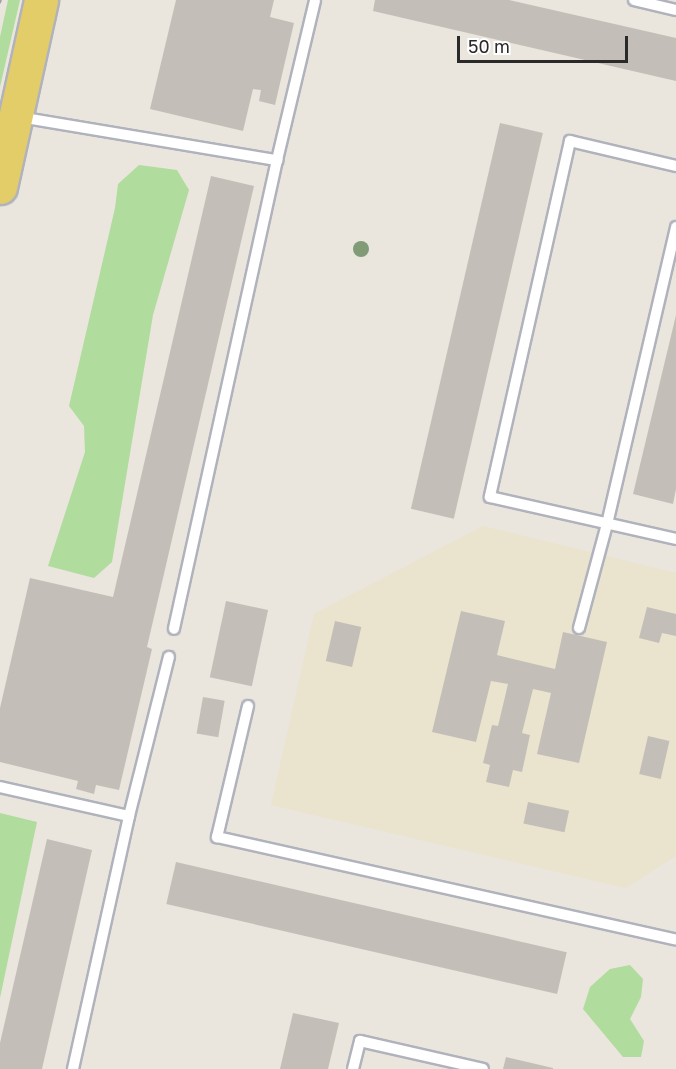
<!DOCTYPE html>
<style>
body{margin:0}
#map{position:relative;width:676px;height:1069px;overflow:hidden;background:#eae5dd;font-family:"Golos Text",sans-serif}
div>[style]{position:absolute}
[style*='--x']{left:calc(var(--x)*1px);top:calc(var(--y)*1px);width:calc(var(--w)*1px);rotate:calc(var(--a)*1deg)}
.education>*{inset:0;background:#eae3ce}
.green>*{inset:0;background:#b0dc9e}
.building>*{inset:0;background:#c3bfb8;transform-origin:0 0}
.roads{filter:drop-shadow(2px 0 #b0b2bc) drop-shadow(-2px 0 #b0b2bc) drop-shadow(0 2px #b0b2bc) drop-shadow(0 -2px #b0b2bc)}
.service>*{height:10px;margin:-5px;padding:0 5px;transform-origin:5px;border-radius:5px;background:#fff}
.primary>*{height:33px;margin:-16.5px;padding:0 16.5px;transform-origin:16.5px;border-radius:16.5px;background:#e3cd69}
.tram>*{height:1.5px;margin:-0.75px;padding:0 0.75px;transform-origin:0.75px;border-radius:0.75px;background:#a0a2b2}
.trees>*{width:16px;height:16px;margin:-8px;border-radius:50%;background:#809b76}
span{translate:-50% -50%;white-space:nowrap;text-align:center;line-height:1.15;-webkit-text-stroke:6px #fff;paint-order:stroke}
.scale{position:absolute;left:457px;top:36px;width:171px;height:27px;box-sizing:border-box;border:3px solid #2a2a2a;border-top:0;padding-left:8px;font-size:18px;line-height:21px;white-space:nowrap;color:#2a2a2a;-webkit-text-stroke:4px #fff;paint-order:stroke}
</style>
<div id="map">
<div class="education">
<div style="clip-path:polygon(483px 526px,676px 573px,676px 856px,626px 888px,271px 805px,314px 614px)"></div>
</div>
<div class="green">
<div style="clip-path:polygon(8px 0,20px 0,0 87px,0 37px)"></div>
<div style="clip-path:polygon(139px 165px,177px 170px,189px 190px,153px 315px,112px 562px,94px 578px,48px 566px,85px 452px,84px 426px,69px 406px,115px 208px,118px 184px)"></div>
<div style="clip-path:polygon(0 813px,37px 822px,0 998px)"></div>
<div style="clip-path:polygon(630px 965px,643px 979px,641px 997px,630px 1019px,644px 1041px,641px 1057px,623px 1057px,583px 1009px,590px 987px,610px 969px)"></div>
</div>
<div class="building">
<div style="clip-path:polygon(176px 0,274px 0,270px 17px,294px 23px,275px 105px,259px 101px,261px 90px,253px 89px,243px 131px,150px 109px)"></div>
<div style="clip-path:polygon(375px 0,509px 0,676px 38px,676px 81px,373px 11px)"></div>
<div style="left:500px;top:123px;width:44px;height:396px;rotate:13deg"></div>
<div style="clip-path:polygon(211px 176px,254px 186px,147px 647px,152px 649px,119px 790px,96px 785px,94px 794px,76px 789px,78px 781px,0 762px,0 708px,30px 578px,113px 597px)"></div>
<div style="clip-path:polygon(676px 315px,676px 489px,673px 504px,633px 494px)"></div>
<div style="left:226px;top:601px;width:43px;height:78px;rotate:12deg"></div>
<div style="clip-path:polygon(647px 607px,676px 614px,676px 636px,662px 633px,659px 643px,639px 638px)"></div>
<div style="clip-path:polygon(461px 611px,505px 621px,497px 655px,555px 669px,563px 632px,607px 642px,579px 763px,537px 754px,551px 693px,533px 689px,522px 733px,530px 735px,522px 772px,513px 770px,509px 787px,486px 782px,490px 765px,483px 763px,492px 725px,498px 726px,508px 684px,491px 681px,476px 742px,432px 732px)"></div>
<div style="left:335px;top:621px;width:27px;height:41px;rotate:13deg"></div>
<div style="left:203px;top:697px;width:22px;height:37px;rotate:10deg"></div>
<div style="left:648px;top:736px;width:22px;height:39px;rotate:13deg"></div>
<div style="left:528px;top:802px;width:42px;height:22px;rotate:12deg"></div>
<div style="clip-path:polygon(47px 839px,92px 850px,42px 1069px,0 1069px,0 1043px)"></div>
<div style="left:176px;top:862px;width:401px;height:43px;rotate:13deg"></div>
<div style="clip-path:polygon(293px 1013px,339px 1023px,328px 1069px,280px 1069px)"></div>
<div style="clip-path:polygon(506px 1057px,553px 1068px,553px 1069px,503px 1069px)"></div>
</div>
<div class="roads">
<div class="service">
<div style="--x:634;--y:0;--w:43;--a:13.4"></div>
<div style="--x:19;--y:117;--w:262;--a:9.5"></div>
<div style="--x:277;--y:160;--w:480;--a:102.4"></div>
<div style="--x:277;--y:160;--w:164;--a:-76.6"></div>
<div style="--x:676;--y:166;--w:109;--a:-166.7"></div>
<div style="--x:570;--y:141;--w:365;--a:102.7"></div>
<div style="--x:490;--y:497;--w:191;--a:12.7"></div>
<div style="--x:579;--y:628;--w:108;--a:-74.9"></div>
<div style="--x:607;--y:524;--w:305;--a:-76.9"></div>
<div style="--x:248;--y:706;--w:135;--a:103.3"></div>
<div style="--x:217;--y:837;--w:470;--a:12.6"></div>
<div style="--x:0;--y:787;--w:132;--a:12.7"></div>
<div style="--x:129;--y:816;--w:164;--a:-75.9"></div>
<div style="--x:73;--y:1069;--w:259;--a:-77.5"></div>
<div style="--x:353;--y:1069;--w:29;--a:-76"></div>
<div style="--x:360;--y:1041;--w:126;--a:12.8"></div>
</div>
<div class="primary">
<div style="--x:0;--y:187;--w:191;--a:-77.6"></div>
</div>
</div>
<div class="tram">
<div style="--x:0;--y:3;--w:3;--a:-72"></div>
</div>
<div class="trees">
<div style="left:361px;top:249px"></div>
</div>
<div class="scale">50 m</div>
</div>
